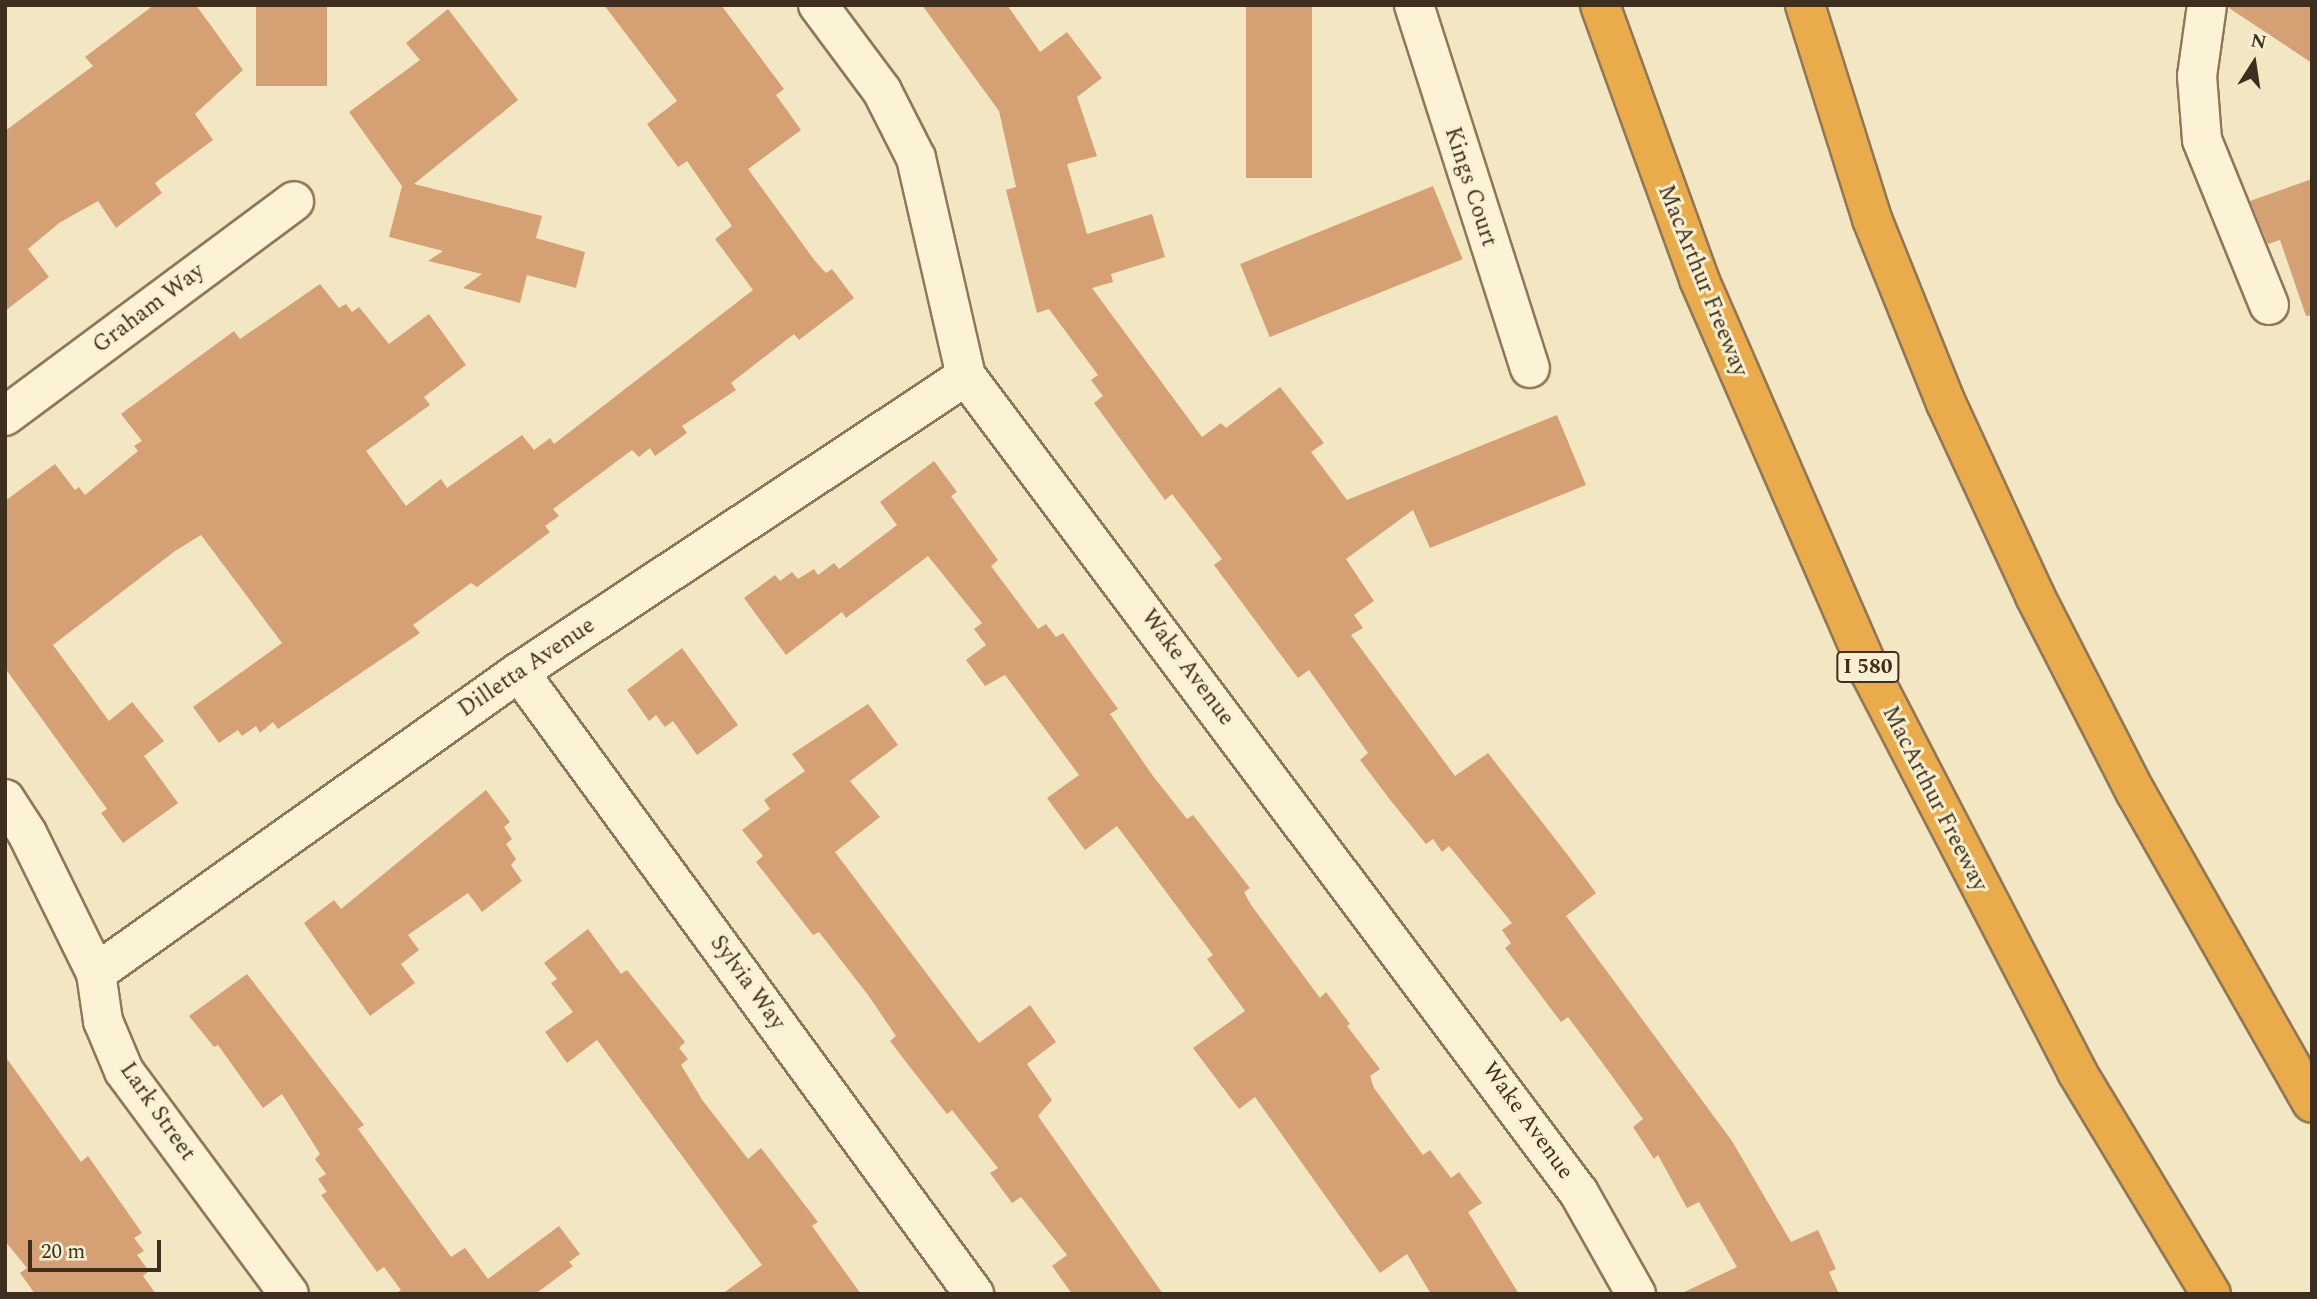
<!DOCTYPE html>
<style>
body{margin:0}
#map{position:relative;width:2317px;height:1299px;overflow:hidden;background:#f3e7c3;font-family:Spectral,serif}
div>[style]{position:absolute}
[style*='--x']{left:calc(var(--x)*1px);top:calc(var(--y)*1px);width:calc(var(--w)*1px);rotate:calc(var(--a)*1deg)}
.building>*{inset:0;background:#d5a174;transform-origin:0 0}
.roads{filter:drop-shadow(2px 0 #8f7757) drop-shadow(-2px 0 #8f7757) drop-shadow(0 2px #8f7757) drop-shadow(0 -2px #8f7757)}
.minor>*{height:38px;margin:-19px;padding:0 19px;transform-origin:19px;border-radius:19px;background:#fcf3d7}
.highway>*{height:38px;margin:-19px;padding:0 19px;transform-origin:19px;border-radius:19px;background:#eaac4b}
span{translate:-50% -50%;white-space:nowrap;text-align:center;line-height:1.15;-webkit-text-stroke:6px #f9f0d3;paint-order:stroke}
.shield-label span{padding:2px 5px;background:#f9f0d3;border:2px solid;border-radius:5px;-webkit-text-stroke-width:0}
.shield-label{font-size:21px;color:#3d2e1d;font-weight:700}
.street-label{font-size:23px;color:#3d2e1d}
.frame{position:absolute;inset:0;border:7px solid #3d2e1d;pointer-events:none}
.north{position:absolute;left:2219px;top:28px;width:70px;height:70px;-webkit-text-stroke:5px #f9f0d3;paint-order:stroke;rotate:12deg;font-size:19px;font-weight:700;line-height:28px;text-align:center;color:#3d2e1d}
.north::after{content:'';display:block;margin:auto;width:24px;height:32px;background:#3d2e1d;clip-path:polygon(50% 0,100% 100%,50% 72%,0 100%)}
.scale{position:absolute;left:28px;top:1240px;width:133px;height:32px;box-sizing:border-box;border:4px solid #3d2e1d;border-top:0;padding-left:9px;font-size:21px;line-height:24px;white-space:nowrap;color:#3d2e1d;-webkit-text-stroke:5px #f9f0d3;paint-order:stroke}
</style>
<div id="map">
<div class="building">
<div style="clip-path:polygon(154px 5px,196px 5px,243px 70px,195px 114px,213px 140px,155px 183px,162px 193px,116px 228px,98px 201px,59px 223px,28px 249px,49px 277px,5px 311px,5px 131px,93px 66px,85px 57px)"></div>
<div style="left:256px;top:5px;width:71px;height:81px"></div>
<div style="clip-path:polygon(604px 5px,721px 5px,784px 89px,776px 95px,801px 130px,748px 169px,815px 261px,826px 273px,832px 269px,854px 298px,799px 340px,794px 334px,731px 383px,736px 390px,682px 426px,687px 433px,655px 456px,650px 448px,639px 457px,632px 450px,553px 509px,559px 516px,545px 526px,550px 532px,477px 587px,471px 583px,413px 625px,420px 633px,278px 729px,273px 722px,260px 733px,256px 726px,242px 736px,238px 730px,219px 743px,193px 707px,282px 643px,201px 535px,175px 551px,53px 645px,109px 721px,132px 702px,164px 741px,144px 756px,178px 803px,123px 843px,101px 813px,107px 809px,5px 668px,5px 501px,55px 464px,75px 490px,79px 487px,85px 495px,138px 451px,134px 446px,142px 441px,121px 414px,234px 331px,240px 339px,320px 284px,339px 308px,346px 304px,352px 312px,359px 307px,389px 344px,429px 314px,466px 365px,424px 397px,430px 405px,366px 451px,406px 506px,441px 479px,447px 488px,522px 435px,534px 450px,550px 438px,554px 444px,753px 290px,715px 239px,732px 226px,687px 161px,678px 167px,647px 124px,677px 101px)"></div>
<div style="clip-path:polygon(922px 5px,1007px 5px,1040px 52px,1067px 32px,1102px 78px,1077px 97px,1097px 156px,1067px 164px,1087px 234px,1152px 214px,1165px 257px,1111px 274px,1113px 282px,1092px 288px,1202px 437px,1221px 423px,1226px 428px,1280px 387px,1324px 443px,1311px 452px,1347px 500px,1557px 415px,1586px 485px,1430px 548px,1413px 510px,1346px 559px,1374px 601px,1354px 615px,1363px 628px,1351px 635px,1455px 776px,1488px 753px,1570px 858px,1596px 893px,1566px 916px,1732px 1141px,1791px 1242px,1818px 1230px,1836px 1269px,1829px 1272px,1839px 1294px,1680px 1294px,1737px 1267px,1699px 1202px,1687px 1208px,1658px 1155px,1654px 1159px,1633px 1127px,1643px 1119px,1601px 1061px,1568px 1017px,1561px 1022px,1505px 948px,1511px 943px,1502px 930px,1512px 923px,1449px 846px,1442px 852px,1433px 839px,1426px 844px,1391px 801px,1360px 760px,1368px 753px,1309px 670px,1298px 678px,1214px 565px,1222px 559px,1172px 494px,1165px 500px,1094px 403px,1103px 396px,1091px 380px,1098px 375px,1049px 309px,1037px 313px,1006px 190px,1016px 187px,999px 111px)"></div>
<div style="left:1246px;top:5px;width:66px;height:173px"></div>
<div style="clip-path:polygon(2228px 5px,2312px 5px,2312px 63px,2229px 8px)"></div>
<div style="clip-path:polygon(448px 9px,518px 100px,414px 184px,542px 216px,536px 238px,585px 252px,576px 288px,527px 275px,520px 303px,463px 288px,482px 274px,428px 261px,443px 251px,389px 237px,402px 186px,349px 112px,420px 60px,406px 43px)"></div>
<div style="clip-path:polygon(2312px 179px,2312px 315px,2306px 316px,2280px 240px,2268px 244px,2250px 201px)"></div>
<div style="left:1433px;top:186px;width:79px;height:208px;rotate:68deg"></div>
<div style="clip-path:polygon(934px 461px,957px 492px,951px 496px,998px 560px,991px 566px,1038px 629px,1046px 624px,1056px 637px,1063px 633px,1118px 709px,1110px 714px,1153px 776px,1187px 819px,1193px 815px,1250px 888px,1244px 892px,1251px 905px,1320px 998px,1326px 992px,1350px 1024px,1347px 1026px,1380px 1069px,1370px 1076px,1374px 1088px,1423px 1155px,1430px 1150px,1451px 1178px,1459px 1172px,1482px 1203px,1468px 1212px,1519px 1294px,1431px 1294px,1407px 1254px,1380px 1273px,1255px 1097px,1239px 1109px,1193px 1048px,1245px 1011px,1207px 959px,1213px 955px,1117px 826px,1085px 850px,1047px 798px,1079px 775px,1005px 675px,985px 686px,966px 660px,986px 645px,974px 629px,982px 623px,928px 556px,846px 618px,842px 612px,786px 655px,744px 598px,775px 575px,780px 581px,792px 572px,798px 579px,814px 569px,818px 575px,834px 563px,839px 569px,897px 525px,880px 502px)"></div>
<div style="clip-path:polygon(682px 648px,738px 725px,697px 755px,673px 721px,665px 727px,656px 715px,649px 721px,627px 690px)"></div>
<div style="clip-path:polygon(868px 704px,898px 745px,850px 781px,880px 817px,835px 852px,979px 1043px,1030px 1005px,1056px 1042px,1027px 1064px,1052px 1100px,1038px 1116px,1163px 1294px,1072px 1294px,1052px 1266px,1067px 1255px,1021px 1197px,1012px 1203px,990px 1173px,998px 1168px,952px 1110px,947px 1114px,913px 1071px,890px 1041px,896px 1036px,868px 995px,819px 932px,813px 935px,756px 862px,763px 856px,742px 830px,770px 809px,764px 800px,805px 771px,792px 754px)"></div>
<div style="clip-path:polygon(486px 790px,510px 822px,504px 827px,512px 839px,506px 844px,516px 859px,511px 865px,522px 881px,482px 912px,468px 893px,408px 935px,419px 950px,401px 964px,415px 983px,370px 1016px,304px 923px,334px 900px,341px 909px)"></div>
<div style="clip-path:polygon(588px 929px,621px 974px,627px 970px,685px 1042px,679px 1048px,688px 1059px,681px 1065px,703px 1101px,748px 1159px,761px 1148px,818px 1222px,812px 1226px,861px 1294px,722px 1294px,762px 1265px,597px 1040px,567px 1063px,545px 1032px,573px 1012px,551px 983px,557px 979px,544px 963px)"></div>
<div style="clip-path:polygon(247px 974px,364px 1125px,358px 1129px,451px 1257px,465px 1248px,488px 1279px,559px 1226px,580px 1254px,569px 1262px,573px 1266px,535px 1294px,395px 1294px,401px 1290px,384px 1267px,377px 1272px,321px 1195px,327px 1192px,318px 1179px,326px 1174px,315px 1159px,320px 1154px,282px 1094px,263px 1108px,218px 1045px,214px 1047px,189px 1016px)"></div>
<div style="clip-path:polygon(5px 1056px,81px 1162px,88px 1156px,142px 1233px,134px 1238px,144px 1251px,137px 1255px,149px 1271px,143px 1276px,156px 1294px,35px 1294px,20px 1273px,27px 1268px,5px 1241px)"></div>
</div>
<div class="roads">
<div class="minor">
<div style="--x:818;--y:5;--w:107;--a:53.3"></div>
<div style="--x:882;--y:91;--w:75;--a:63.1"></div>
<div style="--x:916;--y:158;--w:224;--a:77.1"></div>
<div style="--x:966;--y:376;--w:1021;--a:53.12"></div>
<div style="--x:1579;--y:1193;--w:116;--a:60.6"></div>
<div style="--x:1414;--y:5;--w:381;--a:72.3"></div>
<div style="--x:2207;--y:5;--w:72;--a:98"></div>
<div style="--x:2197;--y:76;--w:64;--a:85.5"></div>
<div style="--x:2202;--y:140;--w:178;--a:67.9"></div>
<div style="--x:5;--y:416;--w:360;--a:-36.6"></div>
<div style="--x:519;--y:672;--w:771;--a:53.81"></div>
<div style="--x:5;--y:799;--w:40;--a:57.1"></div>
<div style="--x:27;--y:833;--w:156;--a:63.8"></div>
<div style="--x:96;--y:973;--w:49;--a:81.7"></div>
<div style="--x:103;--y:1021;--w:54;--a:67.2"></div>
<div style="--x:124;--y:1071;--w:277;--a:53.5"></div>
<div style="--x:96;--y:973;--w:519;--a:-35.44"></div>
<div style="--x:519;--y:672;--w:536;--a:-33.51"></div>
</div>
<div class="highway">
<div style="--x:1600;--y:5;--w:291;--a:70.1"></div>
<div style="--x:1699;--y:279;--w:429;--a:66.5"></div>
<div style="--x:1870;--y:672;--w:450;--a:62.6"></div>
<div style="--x:2077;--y:1072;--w:259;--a:58.9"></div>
<div style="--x:1805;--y:5;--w:224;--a:72.6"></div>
<div style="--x:1872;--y:219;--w:198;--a:68.1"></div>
<div style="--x:1946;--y:403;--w:213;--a:65.2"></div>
<div style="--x:2035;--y:596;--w:221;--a:62.9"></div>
<div style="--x:2136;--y:793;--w:356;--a:60.4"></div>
</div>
</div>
<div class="shield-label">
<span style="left:1868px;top:667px">I 580</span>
</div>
<div class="street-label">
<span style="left:1470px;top:187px;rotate:72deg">Kings Court</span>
<span style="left:1702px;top:281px;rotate:68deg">MacArthur Freeway</span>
<span style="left:149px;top:309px;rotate:-37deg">Graham Way</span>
<span style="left:527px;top:668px;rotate:-34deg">Dilletta Avenue</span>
<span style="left:1187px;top:668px;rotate:53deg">Wake Avenue</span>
<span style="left:1934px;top:799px;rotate:63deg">MacArthur Freeway</span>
<span style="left:747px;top:983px;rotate:54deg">Sylvia Way</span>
<span style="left:157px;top:1112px;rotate:55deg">Lark Street</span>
<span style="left:1527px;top:1121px;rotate:54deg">Wake Avenue</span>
</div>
<div class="frame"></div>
<div class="north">N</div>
<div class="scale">20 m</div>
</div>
